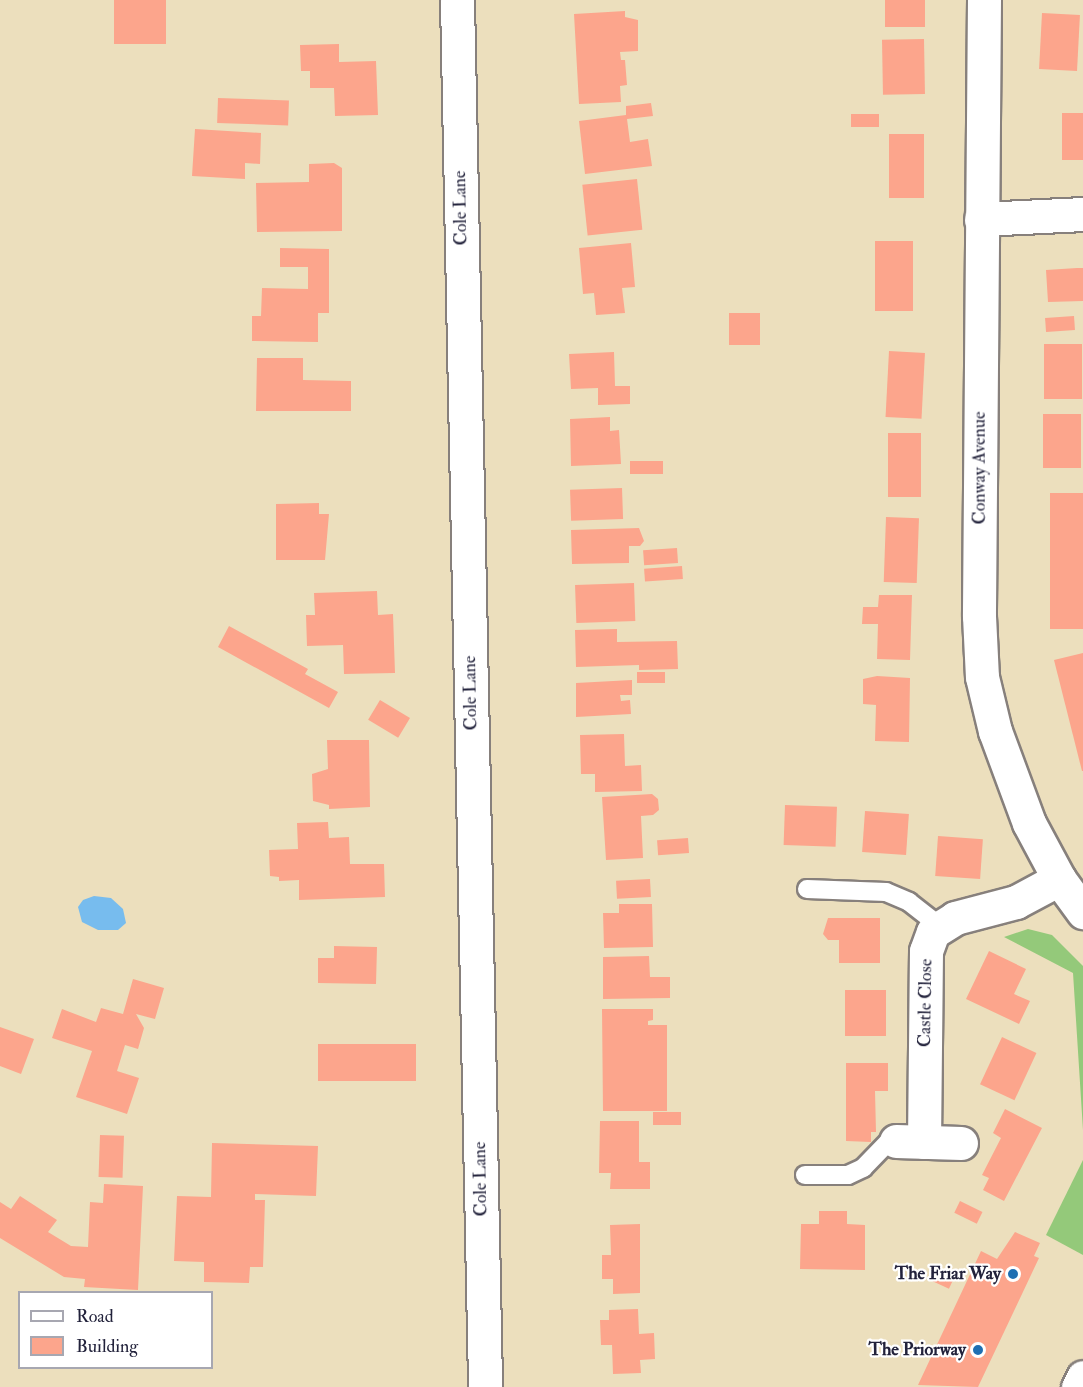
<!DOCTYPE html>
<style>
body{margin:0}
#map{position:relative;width:1083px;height:1387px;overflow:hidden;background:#ecdfbd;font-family:"IM FELL Double Pica",serif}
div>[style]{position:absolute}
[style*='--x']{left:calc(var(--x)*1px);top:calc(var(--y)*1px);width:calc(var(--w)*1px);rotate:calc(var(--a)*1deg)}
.green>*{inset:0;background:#94c97a}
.water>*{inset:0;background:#77bcee}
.building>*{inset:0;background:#fca58c;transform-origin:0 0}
.roads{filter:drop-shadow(2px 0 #87807c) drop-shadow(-2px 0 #87807c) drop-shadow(0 2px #87807c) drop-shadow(0 -2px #87807c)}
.lane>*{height:18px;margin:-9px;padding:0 9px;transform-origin:9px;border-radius:9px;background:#fff}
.street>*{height:33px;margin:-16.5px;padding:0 16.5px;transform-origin:16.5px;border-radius:16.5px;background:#fff}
.dots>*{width:16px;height:16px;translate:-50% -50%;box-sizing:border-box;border:3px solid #fff;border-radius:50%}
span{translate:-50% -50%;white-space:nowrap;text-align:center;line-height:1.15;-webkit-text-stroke:4.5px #fff;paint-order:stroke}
.street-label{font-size:18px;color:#22223b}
.poi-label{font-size:18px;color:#22223b;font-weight:700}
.right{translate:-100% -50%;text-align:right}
.legend{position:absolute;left:18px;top:1291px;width:195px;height:78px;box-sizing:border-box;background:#fff;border:2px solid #a7a7b1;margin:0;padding:8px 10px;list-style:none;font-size:18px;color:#22223b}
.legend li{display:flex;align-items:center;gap:12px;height:30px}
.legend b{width:30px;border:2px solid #a7a7b1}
</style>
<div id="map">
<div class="green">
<div style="clip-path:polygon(1028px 929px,1052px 935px,1083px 966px,1083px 1130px,1073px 973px,1004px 937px)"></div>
<div style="clip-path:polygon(1083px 1160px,1083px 1255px,1046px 1235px)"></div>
</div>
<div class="water">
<div style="clip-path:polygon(94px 896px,111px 898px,123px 909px,126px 923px,118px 930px,98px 930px,82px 922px,78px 907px,83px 900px)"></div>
</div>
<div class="building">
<div style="left:114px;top:0;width:52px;height:44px"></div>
<div style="left:885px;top:0;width:40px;height:27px"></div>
<div style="clip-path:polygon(625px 11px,625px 17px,638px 20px,638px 51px,620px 52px,621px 60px,625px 60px,627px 85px,620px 86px,621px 102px,579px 104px,574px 14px)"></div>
<div style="left:1042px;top:13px;width:38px;height:56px;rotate:3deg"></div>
<div style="left:924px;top:39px;width:55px;height:42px;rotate:89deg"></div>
<div style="clip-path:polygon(339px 44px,339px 62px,376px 61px,378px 115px,335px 116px,334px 88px,310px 88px,310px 71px,301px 71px,300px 45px)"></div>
<div style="left:218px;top:98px;width:71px;height:25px;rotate:2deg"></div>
<div style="clip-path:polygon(651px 103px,653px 116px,627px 119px,630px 142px,648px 139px,652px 166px,585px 174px,579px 121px,626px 115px,626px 106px)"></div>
<div style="left:1062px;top:113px;width:21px;height:47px"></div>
<div style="left:851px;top:114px;width:28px;height:13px"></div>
<div style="clip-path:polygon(195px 129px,261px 133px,260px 164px,245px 163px,245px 179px,192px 176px)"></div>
<div style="left:924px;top:134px;width:64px;height:35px;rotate:90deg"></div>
<div style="clip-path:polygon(334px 163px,342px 168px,342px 231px,257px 232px,256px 183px,309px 182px,309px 164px)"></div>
<div style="left:637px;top:179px;width:51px;height:55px;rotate:84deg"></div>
<div style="left:875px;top:241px;width:38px;height:70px"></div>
<div style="clip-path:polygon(631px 243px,635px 287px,622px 288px,625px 313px,596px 315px,594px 293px,583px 294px,579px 248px)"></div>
<div style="clip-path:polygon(280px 248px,329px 249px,329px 313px,318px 313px,318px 342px,252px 341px,252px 316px,261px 316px,262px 288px,308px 289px,308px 267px,280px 267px)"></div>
<div style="clip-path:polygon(1077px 268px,1083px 268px,1083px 301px,1048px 302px,1046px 270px)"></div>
<div style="left:729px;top:313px;width:31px;height:32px"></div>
<div style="left:1074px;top:316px;width:14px;height:29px;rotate:86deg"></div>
<div style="left:1044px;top:344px;width:38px;height:55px"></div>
<div style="left:889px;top:351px;width:36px;height:66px;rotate:3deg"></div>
<div style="clip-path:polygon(614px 352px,615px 386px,630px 386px,630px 404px,598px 405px,598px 388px,571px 389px,569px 354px)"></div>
<div style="clip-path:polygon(257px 358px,303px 358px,303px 380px,351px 381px,351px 411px,256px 411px)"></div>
<div style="left:1043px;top:414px;width:38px;height:54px"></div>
<div style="clip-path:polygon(610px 417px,610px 431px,619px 430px,621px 464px,571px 466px,570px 419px)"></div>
<div style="left:888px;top:433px;width:33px;height:64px"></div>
<div style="left:630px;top:461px;width:33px;height:13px"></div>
<div style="left:622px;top:488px;width:31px;height:52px;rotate:88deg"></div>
<div style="left:1050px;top:493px;width:33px;height:136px"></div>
<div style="clip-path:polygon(319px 503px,319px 514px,329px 514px,325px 560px,276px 560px,276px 504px)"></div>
<div style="left:886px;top:517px;width:33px;height:65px;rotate:2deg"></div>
<div style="clip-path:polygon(639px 528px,644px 541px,640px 546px,629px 546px,629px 563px,572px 564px,571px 530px)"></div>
<div style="left:677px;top:548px;width:15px;height:34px;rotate:86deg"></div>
<div style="left:682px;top:566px;width:13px;height:38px;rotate:86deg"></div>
<div style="left:634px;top:583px;width:38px;height:59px;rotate:88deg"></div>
<div style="clip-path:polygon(377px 591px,378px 615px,393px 614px,395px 673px,344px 674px,343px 645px,307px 646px,306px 615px,315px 615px,314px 593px)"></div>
<div style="clip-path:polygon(879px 595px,912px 595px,910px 660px,877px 659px,878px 624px,862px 624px,863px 607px,878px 607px)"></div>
<div style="clip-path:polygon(229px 626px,308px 669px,305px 674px,338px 692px,329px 708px,218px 647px)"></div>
<div style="clip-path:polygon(617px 629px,617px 642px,677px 641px,678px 669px,639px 670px,639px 665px,576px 667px,575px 630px)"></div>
<div style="clip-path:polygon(1083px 653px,1083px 771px,1082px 771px,1054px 660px)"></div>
<div style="left:665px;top:672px;width:11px;height:28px;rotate:90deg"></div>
<div style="clip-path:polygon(877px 676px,910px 678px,909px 742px,875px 741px,876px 705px,863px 704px,863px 679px)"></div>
<div style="clip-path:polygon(632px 680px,632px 695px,620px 695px,621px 701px,630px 700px,631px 714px,576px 717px,576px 683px)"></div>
<div style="left:380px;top:700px;width:35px;height:23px;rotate:31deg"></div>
<div style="clip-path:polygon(624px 734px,625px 766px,641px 765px,642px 791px,595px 792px,595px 774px,581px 774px,580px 735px)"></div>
<div style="clip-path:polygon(327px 740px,369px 740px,370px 807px,329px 809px,329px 805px,313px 801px,312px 774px,328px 769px)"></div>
<div style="clip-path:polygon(652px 794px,658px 799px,659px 810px,653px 815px,641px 816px,643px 858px,606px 860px,602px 797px)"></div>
<div style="left:785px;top:805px;width:52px;height:40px;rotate:2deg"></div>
<div style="left:865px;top:811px;width:44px;height:41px;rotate:4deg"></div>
<div style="clip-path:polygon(328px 822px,329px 838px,349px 837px,350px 864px,384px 864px,385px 897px,299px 900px,299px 880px,279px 881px,279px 877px,270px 876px,269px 850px,298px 849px,297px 823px)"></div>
<div style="left:938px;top:836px;width:45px;height:40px;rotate:4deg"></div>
<div style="left:688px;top:838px;width:15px;height:31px;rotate:86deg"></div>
<div style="left:650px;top:879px;width:18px;height:34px;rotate:87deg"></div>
<div style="clip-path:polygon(619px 904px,652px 904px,653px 947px,604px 948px,603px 913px,619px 913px)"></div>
<div style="clip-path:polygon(828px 918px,880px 918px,880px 963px,839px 963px,839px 940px,828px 940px,823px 934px)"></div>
<div style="clip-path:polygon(334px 946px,377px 947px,376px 984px,318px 983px,318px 958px,334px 958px)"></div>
<div style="clip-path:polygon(989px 951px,1026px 969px,1014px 994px,1030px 1001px,1019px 1024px,966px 999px)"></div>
<div style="clip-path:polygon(649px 956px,650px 977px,670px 977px,670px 998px,603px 999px,603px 957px)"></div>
<div style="clip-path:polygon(133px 979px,164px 988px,155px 1019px,136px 1014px,144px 1028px,138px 1049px,125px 1045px,117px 1071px,139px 1078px,127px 1114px,76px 1097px,92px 1051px,52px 1038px,62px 1009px,96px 1022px,101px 1008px,123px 1014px)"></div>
<div style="left:845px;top:990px;width:41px;height:46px"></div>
<div style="clip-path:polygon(602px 1009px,653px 1009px,653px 1020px,648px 1021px,648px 1025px,667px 1025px,667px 1111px,603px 1111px)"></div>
<div style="clip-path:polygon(0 1027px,34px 1039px,21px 1074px,0 1066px)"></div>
<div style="left:1002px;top:1037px;width:38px;height:52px;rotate:25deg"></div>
<div style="left:416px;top:1044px;width:37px;height:98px;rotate:90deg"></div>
<div style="clip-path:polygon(846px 1063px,888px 1063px,888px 1091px,875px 1091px,876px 1132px,871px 1132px,871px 1142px,846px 1141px)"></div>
<div style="clip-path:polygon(1005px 1109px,1042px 1128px,1004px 1201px,983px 1190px,989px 1178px,982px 1175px,1001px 1138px,993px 1133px)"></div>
<div style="left:653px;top:1112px;width:28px;height:13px"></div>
<div style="clip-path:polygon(600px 1121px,639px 1121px,639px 1162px,650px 1162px,650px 1189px,610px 1189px,611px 1173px,599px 1173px)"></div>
<div style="left:100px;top:1135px;width:24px;height:42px;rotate:2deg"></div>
<div style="clip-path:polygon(212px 1143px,318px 1146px,316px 1196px,255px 1194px,255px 1200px,265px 1200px,263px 1267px,250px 1267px,249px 1283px,204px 1282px,204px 1262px,174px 1261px,177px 1196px,211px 1197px)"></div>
<div style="clip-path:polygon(104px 1184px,143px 1186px,138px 1290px,84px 1287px,85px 1279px,64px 1277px,0 1238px,0 1202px,11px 1209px,20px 1196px,57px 1220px,48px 1232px,71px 1246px,88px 1247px,90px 1202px,103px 1203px)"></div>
<div style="left:960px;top:1201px;width:25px;height:13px;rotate:26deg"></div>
<div style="clip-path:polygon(819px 1211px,847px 1211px,847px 1224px,865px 1225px,865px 1270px,800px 1269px,801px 1224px,819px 1224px)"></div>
<div style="clip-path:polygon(640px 1224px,640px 1293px,613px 1294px,613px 1279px,602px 1279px,602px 1255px,611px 1255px,610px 1225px)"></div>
<div style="clip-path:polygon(1015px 1232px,1040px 1243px,1034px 1256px,1039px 1258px,978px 1387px,918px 1385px,981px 1251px,997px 1259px)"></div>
<div style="left:935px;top:1269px;width:21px;height:12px;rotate:25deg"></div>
<div style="clip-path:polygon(638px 1309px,639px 1334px,654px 1333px,655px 1359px,640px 1360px,641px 1373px,613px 1374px,612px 1345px,601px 1345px,600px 1320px,609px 1320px,609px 1310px)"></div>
</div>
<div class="roads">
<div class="lane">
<div style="--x:807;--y:889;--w:79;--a:2.2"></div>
<div style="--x:886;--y:892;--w:25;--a:23"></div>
<div style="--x:909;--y:902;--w:39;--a:38"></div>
<div style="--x:805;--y:1175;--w:43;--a:0"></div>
<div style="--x:848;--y:1175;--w:17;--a:-25"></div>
<div style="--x:863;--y:1168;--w:39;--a:-46"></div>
<div style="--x:890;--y:1140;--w:6;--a:9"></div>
</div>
<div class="street">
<div style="--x:457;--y:0;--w:1387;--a:88.84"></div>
<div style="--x:984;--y:0;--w:616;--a:90.47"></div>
<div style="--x:979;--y:616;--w:61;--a:87.2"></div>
<div style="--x:982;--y:677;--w:56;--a:76.5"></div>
<div style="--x:995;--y:731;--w:98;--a:69.7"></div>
<div style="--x:1029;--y:823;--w:64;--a:61.8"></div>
<div style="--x:1059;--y:879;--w:41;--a:54"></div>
<div style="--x:981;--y:219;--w:102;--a:-2.8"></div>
<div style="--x:896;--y:1141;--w:65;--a:1.8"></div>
<div style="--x:924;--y:1142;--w:191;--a:-89.4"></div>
<div style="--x:926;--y:951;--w:20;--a:-70"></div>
<div style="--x:933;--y:932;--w:26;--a:-32"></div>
<div style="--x:955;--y:918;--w:63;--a:-14.7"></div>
<div style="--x:1016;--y:902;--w:49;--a:-28.1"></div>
<div style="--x:1078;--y:1387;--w:11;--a:-63"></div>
</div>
</div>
<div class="dots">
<div style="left:1013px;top:1274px;background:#1f6fb2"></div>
<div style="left:978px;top:1350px;background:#1f6fb2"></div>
</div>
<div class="street-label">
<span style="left:461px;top:208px;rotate:-91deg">Cole Lane</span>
<span style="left:980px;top:468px;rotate:-90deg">Conway Avenue</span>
<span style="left:471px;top:693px;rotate:-91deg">Cole Lane</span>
<span style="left:926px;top:1003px;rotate:-89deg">Castle Close</span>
<span style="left:481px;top:1179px;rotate:-91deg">Cole Lane</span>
</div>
<div class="poi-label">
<span class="right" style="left:1001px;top:1274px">The Friar Way</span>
<span class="right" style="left:966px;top:1350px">The Priorway</span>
</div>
<ul class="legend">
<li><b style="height:8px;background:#fff"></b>Road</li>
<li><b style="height:16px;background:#fca58c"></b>Building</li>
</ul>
</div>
